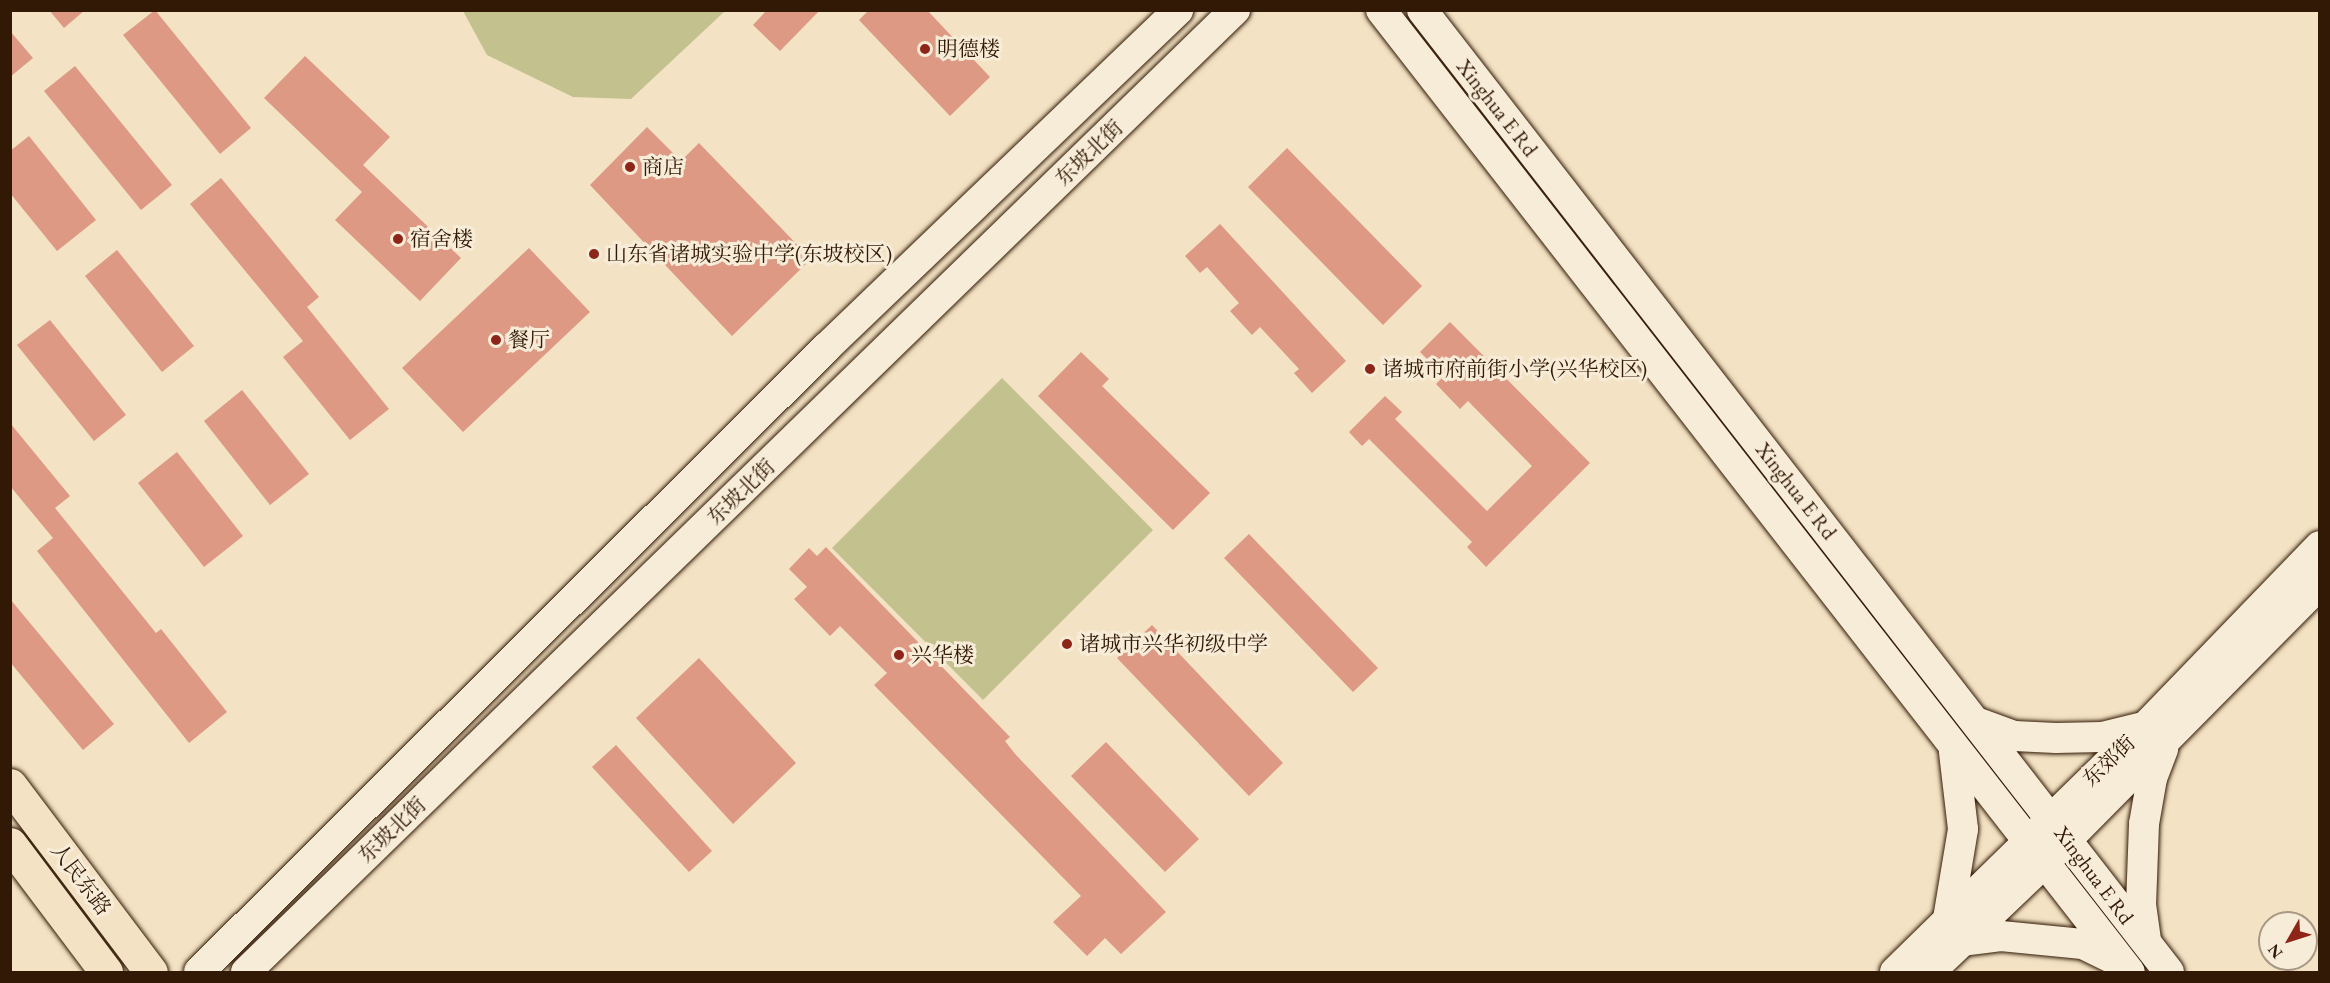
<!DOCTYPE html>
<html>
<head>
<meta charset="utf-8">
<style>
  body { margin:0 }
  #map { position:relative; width:2330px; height:983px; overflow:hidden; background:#f3e2c3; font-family:"EB Garamond","Noto Serif SC",serif }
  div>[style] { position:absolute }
  .green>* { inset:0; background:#c3c18e }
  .building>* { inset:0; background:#dd9983 }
  .roads { filter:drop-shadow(0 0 2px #311905) drop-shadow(0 0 2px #311905) }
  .secondary>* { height:30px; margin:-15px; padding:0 15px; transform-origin:15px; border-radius:15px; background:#f7ecd8 }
  .primary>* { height:33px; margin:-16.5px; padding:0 16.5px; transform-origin:16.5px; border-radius:16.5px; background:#f3e2c3 }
  .dots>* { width:16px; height:16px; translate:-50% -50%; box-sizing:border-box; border:3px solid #f7ecd8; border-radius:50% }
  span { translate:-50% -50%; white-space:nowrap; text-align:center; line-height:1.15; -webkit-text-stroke:6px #f7ecd8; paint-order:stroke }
  .poi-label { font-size:21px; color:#311905 }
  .left { translate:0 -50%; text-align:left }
  .street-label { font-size:21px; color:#311905 }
  .frame { position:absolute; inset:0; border:12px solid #311905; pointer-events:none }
  .north { position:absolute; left:2258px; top:911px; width:60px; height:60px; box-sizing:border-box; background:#f7ecd8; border:2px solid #a89884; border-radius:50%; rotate:231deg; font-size:16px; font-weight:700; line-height:24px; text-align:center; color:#311905 }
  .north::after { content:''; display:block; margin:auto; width:21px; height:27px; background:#8f2418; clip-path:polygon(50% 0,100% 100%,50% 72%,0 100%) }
</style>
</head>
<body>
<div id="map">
  <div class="green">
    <i style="clip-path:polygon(463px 11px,725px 11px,631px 99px,573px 97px,487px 55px)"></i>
    <i style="clip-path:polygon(1002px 378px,1153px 530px,983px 700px,832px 548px)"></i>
  </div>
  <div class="building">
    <i style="clip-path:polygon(49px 10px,85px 10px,64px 28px)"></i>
    <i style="clip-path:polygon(155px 10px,251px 128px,220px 154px,123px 35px)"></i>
    <i style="clip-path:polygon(767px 10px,820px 10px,780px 51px,753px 25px)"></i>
    <i style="clip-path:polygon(869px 10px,927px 10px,990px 77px,950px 116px,859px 20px)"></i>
    <i style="clip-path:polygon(10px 31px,33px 58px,10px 77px)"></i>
    <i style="clip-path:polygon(305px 56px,390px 137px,363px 165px,461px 258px,420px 301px,335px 220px,362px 192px,264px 98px)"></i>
    <i style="clip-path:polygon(75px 66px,172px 185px,141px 210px,44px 91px)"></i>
    <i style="clip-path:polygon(647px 127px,681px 161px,699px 143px,811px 259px,732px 336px,590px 185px)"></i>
    <i style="clip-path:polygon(29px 136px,96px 220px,57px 251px,10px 193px,10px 151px)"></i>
    <i style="clip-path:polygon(1287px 148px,1422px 286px,1383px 325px,1248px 187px)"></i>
    <i style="clip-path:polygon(221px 178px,319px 297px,307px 307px,389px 409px,350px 440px,283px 357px,303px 341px,190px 204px)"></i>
    <i style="clip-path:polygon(1220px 224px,1346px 361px,1312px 393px,1294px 373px,1299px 369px,1260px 327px,1252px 335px,1230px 311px,1239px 303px,1207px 267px,1200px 273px,1185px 256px)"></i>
    <i style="clip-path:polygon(529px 248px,590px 312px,463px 432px,402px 368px)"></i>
    <i style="clip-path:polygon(117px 250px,194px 346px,162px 372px,85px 276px)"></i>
    <i style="clip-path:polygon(50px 320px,126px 415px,94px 441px,17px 345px)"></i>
    <i style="clip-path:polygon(1450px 322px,1590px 463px,1486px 567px,1467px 547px,1472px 542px,1369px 439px,1362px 446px,1349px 432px,1385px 396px,1402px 412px,1395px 419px,1487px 511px,1532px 466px,1468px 401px,1460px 409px,1436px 384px,1444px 376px,1420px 352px)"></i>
    <i style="clip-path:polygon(1081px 352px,1109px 379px,1102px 386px,1210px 493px,1173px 530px,1038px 396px)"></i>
    <i style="clip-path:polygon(242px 390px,309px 474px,270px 505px,204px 421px)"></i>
    <i style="clip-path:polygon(10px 423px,70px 496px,55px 508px,156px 633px,161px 629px,227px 712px,189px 743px,37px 551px,53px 538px,10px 486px)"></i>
    <i style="clip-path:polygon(177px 452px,243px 536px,204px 567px,138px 483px)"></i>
    <i style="clip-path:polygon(1249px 534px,1378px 668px,1353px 692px,1224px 558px)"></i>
    <i style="clip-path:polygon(826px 547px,1010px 737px,1005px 741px,1016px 755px,1166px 912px,1121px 954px,1105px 938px,1087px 956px,1053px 922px,1081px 896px,874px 685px,887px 673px,840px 626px,830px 636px,794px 599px,807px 587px,789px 569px,809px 548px,817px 556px)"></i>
    <i style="clip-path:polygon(10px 599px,114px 724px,83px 750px,10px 662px)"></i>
    <i style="clip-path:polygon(1152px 625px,1283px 763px,1249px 796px,1117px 658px)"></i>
    <i style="clip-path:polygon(699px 658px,796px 763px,733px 824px,636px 718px)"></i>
    <i style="clip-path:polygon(1106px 742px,1199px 839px,1165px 872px,1071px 776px)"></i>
    <i style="clip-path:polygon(616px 745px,712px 851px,689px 872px,592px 767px)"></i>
  </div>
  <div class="roads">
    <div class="secondary">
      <i style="left:1381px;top:10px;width:1219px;rotate:52.1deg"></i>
      <i style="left:1422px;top:10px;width:1218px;rotate:52.17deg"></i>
      <i style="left:1976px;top:722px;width:40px;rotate:20.2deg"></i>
      <i style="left:2014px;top:736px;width:42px;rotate:2.7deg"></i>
      <i style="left:2056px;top:738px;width:46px;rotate:-1.2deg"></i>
      <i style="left:2102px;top:737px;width:42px;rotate:-13.7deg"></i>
      <i style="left:1948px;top:919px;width:91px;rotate:-80.5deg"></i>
      <i style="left:1963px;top:829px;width:78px;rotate:-96.7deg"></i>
      <i style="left:2146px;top:940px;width:34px;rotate:-98deg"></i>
      <i style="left:2141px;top:906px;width:82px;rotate:-87.9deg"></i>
      <i style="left:2144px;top:824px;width:47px;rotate:-80.1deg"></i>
      <i style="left:2152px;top:778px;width:31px;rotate:-69deg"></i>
      <i style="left:1961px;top:941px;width:40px;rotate:-7.1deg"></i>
      <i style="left:2001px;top:936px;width:82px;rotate:5.6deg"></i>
      <i style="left:2083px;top:944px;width:37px;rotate:26deg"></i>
      <i style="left:199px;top:972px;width:885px;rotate:-44.86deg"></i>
      <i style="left:826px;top:348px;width:488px;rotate:-43.8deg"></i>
      <i style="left:246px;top:972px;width:1380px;rotate:-44.21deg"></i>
      <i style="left:1895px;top:972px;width:351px;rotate:-44.4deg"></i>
      <i style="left:2146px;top:726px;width:250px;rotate:-46deg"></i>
      <i style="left:1930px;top:972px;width:158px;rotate:-43.7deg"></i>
      <i style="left:2044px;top:863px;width:392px;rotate:-45.3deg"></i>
    </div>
    <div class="primary">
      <i style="left:10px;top:785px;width:234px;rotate:53deg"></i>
      <i style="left:10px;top:844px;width:160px;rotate:53.1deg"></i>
    </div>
  </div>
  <div class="dots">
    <i style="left:925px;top:49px;background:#8f2418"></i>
    <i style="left:630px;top:167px;background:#8f2418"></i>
    <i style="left:398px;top:239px;background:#8f2418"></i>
    <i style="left:594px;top:254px;background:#8f2418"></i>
    <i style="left:496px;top:340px;background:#8f2418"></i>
    <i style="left:1370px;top:369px;background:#8f2418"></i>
    <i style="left:1067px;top:644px;background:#8f2418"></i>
    <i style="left:899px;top:655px;background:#8f2418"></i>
  </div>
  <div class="poi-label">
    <span class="left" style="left:937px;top:49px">明德楼</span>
    <span class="left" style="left:642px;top:167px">商店</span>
    <span class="left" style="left:410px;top:239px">宿舍楼</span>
    <span class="left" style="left:606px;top:254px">山东省诸城实验中学(东坡校区)</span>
    <span class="left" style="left:508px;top:340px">餐厅</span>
    <span class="left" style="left:1382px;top:369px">诸城市府前街小学(兴华校区)</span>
    <span class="left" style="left:1079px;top:644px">诸城市兴华初级中学</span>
    <span class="left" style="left:911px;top:655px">兴华楼</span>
  </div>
  <div class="street-label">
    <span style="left:1497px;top:108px;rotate:52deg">Xinghua E Rd</span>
    <span style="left:1089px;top:153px;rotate:-44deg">东坡北街</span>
    <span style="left:1796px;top:491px;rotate:52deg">Xinghua E Rd</span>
    <span style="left:741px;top:492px;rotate:-44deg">东坡北街</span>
    <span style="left:2109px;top:761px;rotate:-44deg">东郊街</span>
    <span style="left:392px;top:830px;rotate:-44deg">东坡北街</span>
    <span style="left:2094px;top:875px;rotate:53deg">Xinghua E Rd</span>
    <span style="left:81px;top:879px;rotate:53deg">人民东路</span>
  </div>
  <div class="frame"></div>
  <div class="north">N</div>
</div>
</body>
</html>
